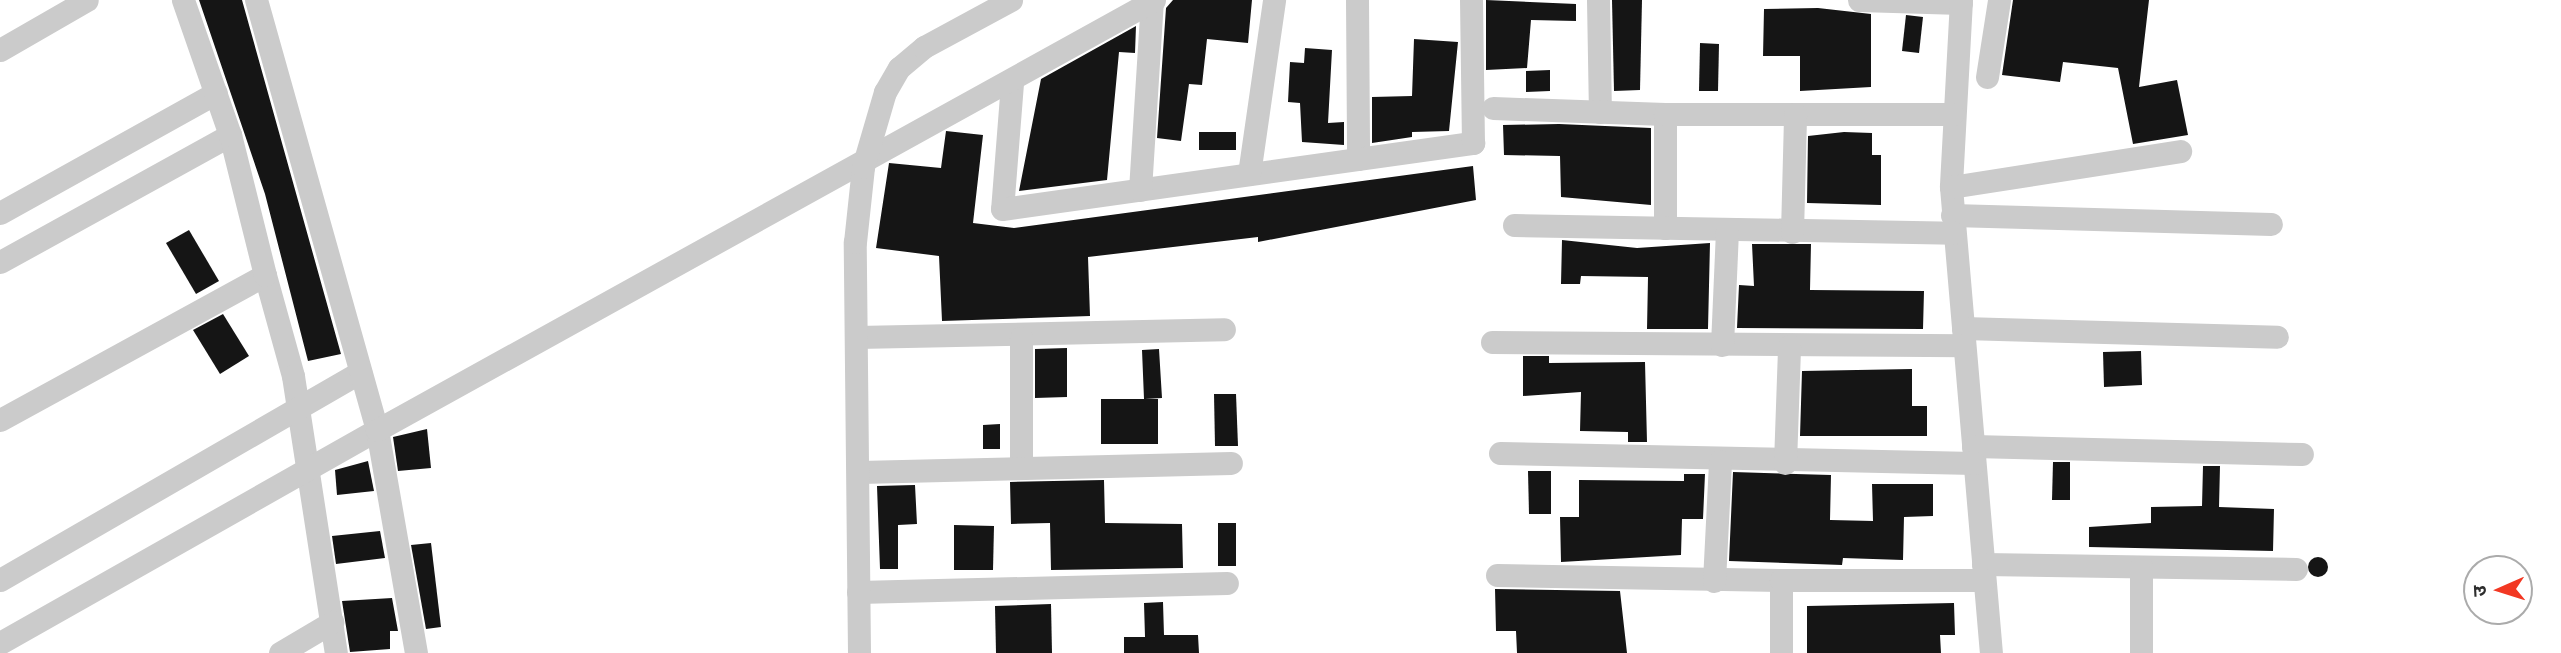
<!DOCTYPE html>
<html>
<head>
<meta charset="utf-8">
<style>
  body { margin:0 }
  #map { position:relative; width:2561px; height:653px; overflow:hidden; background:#fff; font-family:"Titillium Web","Noto Sans Devanagari",sans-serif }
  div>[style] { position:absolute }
  .building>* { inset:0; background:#151515 }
  .round { border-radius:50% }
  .street>* { height:23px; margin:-11.5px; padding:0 11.5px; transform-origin:11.5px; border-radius:11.5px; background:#cbcbcb }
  span { translate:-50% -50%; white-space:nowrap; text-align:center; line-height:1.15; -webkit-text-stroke:7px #fff; paint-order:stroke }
  .north { position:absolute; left:2463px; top:555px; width:70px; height:70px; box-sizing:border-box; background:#fff; border:2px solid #ababab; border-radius:50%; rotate:267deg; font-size:19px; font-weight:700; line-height:28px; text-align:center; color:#2e2e2e }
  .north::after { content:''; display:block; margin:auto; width:24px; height:32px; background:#f23823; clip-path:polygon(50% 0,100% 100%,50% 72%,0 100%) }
</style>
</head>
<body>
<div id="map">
  <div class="building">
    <i style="clip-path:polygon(199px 0,242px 0,341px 354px,308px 361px,265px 194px)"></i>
    <i style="clip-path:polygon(1173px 0,1252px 0,1248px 43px,1207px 39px,1202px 85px,1189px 84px,1181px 141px,1157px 138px,1166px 8px)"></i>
    <i style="clip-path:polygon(1486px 0,1576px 4px,1576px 21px,1531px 20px,1527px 68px,1486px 70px)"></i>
    <i style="clip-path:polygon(1612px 0,1642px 0,1640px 90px,1614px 91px)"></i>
    <i style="clip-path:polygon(2013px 0,2149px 0,2139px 87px,2177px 80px,2188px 135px,2133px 144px,2118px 68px,2063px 62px,2060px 82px,2002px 75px)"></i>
    <i style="clip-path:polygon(1818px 8px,1871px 14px,1871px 87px,1800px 91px,1800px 56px,1763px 56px,1764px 9px)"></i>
    <i style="clip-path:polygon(1906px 15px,1923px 17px,1919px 53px,1902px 51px)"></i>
    <i style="clip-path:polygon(1136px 26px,1135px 53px,1119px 52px,1107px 180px,1019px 191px,1041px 79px)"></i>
    <i style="clip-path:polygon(1414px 39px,1458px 42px,1449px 131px,1412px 132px,1412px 137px,1372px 143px,1372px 97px,1412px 96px)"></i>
    <i style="clip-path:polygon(1700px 43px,1719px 44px,1718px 91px,1699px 91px)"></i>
    <i style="clip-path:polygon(1305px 48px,1332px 50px,1328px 123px,1344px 122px,1344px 145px,1302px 142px,1300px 103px,1288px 102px,1290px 62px,1304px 63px)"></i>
    <i style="clip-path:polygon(1550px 70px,1550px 91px,1526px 92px,1526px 71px)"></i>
    <i style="clip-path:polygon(1559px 124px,1651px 128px,1651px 205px,1561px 197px,1560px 156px,1504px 155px,1503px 125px)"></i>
    <i style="clip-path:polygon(946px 131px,983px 135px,973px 223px,1014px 228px,1473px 166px,1476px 200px,1258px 242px,1258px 237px,1088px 257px,1090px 316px,942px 321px,939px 256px,876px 248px,889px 163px,941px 168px)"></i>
    <i style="clip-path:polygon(1199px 132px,1236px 132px,1236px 150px,1199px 150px)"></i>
    <i style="clip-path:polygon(1844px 132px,1872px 133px,1872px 155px,1881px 155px,1881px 205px,1807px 203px,1808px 136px)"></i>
    <i style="clip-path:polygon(189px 230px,219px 281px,196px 294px,166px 243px)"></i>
    <i style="clip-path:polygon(1562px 240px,1637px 248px,1710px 243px,1708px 329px,1647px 329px,1648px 277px,1581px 276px,1580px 284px,1561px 284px)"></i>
    <i style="clip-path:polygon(1752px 244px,1811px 244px,1810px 290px,1924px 291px,1923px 329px,1737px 328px,1739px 285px,1754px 286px)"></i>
    <i style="clip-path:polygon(223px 314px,249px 356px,220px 374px,193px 330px)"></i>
    <i style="clip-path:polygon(1067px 348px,1067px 397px,1035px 398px,1035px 349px)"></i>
    <i style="clip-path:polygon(1159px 349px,1162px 398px,1145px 399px,1158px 399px,1158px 444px,1101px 444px,1101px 399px,1144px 399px,1142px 350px)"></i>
    <i style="clip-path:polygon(2141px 351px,2142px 385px,2104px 387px,2103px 352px)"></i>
    <i style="clip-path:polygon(1523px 356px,1549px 356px,1549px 363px,1645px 362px,1647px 442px,1628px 442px,1628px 432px,1580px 431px,1581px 392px,1523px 396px)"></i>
    <i style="clip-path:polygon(1912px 369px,1912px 406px,1927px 406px,1927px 436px,1800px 436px,1802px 371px)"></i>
    <i style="clip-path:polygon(1214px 394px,1236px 394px,1238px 446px,1215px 446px)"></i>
    <i style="clip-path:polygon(1000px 424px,1000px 449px,983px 449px,983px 425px)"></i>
    <i style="clip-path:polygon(427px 429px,431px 468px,398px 471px,393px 437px)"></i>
    <i style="clip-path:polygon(368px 461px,374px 491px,337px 495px,335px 470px)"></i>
    <i style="clip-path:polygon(2053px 462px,2070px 462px,2070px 500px,2052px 500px)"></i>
    <i style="clip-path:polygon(2203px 466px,2220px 466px,2219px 507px,2274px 509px,2273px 551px,2089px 547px,2089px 527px,2151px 523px,2151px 507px,2202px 506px)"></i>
    <i style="clip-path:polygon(1528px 471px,1551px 471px,1551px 514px,1529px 514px)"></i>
    <i style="clip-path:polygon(1733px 472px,1831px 475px,1830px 520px,1873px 521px,1872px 484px,1933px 484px,1933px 516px,1904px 517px,1903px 560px,1843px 558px,1842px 565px,1729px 561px)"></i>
    <i style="clip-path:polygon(1684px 474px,1705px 474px,1703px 519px,1682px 519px,1681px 555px,1561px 562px,1560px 517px,1579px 517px,1579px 480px,1684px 481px)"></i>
    <i style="clip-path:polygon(1104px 480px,1105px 523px,1182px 524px,1183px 568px,1051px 570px,1050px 523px,1011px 524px,1010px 482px)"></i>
    <i style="clip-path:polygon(915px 485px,917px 524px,898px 525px,898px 569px,880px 569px,877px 486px)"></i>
    <i style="clip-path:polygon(1218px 523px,1236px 523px,1236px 566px,1218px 566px)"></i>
    <i style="clip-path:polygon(954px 525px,994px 526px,993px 570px,954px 570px)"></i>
    <i style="clip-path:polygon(380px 531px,385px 558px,336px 564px,332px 536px)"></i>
    <i style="clip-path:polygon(431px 543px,441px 627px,426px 629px,411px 545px)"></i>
    <i class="round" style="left:2308px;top:557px;width:20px;height:20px"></i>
    <i style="clip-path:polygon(1495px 589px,1620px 591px,1627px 653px,1517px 653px,1516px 631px,1496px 631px)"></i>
    <i style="clip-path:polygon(392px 598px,398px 631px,390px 631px,390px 649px,350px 652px,342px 601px)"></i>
    <i style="clip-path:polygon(1163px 602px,1164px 635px,1198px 635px,1199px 653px,1124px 653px,1124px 637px,1145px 637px,1144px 603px)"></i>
    <i style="clip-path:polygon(1954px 603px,1955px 635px,1940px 635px,1941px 653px,1807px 653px,1807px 606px)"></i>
    <i style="clip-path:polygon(1051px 604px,1052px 653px,996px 653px,995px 606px)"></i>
  </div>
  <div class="street">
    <i style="left:1357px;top:0;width:159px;rotate:89.6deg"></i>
    <i style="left:1598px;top:0;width:112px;rotate:89deg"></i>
    <i style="left:1859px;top:0;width:102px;rotate:1.7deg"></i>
    <i style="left:1961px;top:0;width:187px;rotate:93.1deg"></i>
    <i style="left:1951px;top:187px;width:468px;rotate:85.1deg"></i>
    <i style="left:0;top:50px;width:100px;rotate:-29.9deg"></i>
    <i style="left:1987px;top:77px;width:78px;rotate:-81.1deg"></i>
    <i style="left:1012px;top:83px;width:126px;rotate:94.5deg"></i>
    <i style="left:1002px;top:209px;width:476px;rotate:-8deg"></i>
    <i style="left:1473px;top:143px;width:143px;rotate:-90.8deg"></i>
    <i style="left:1493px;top:108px;width:172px;rotate:2deg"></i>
    <i style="left:1665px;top:114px;width:114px;rotate:90deg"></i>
    <i style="left:1665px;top:114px;width:287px"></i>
    <i style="left:1249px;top:174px;width:176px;rotate:-81.8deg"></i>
    <i style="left:1951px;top:187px;width:232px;rotate:-8.9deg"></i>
    <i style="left:1140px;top:190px;width:189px;rotate:-86.4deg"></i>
    <i style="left:0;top:213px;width:247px;rotate:-29.1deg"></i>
    <i style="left:1952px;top:215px;width:319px;rotate:1.6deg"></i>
    <i style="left:1514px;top:225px;width:439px;rotate:1deg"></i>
    <i style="left:1792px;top:232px;width:118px;rotate:-88.5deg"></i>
    <i style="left:0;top:262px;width:263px;rotate:-28.9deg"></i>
    <i style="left:265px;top:275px;width:105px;rotate:74.5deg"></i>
    <i style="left:293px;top:376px;width:280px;rotate:81.2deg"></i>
    <i style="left:1963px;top:328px;width:314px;rotate:1.6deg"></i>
    <i style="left:857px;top:337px;width:367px;rotate:-1.2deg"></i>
    <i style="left:1492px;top:342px;width:472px;rotate:0.4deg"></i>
    <i style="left:1722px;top:345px;width:114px;rotate:-87.5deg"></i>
    <i style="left:0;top:420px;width:302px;rotate:-28.7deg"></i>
    <i style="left:265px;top:275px;width:144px;rotate:-104deg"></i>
    <i style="left:230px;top:135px;width:143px;rotate:-109.2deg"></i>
    <i style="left:1973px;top:446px;width:329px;rotate:1.4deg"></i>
    <i style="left:1500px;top:453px;width:474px;rotate:1.2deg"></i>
    <i style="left:1785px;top:463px;width:117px;rotate:-88deg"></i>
    <i style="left:1021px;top:468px;width:130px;rotate:-90deg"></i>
    <i style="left:860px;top:472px;width:371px;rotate:-1.4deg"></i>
    <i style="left:1983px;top:564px;width:313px;rotate:0.9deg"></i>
    <i style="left:1497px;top:575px;width:284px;rotate:1deg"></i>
    <i style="left:1781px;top:580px;width:73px;rotate:90deg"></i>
    <i style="left:0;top:580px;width:416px;rotate:-30deg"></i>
    <i style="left:1781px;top:580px;width:203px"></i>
    <i style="left:1714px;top:581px;width:120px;rotate:-87.1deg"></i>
    <i style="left:858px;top:592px;width:369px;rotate:-1.4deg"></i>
    <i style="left:0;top:643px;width:433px;rotate:-29.5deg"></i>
    <i style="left:377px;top:430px;width:447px;rotate:-105.7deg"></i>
    <i style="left:280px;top:653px;width:61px;rotate:-30.8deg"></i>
    <i style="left:416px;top:653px;width:226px;rotate:-99.9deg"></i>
    <i style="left:377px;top:430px;width:888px;rotate:-28.96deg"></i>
    <i style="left:859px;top:653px;width:411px;rotate:-90.6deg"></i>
    <i style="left:855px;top:242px;width:75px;rotate:-83.9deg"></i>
    <i style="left:863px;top:167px;width:78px;rotate:-73.7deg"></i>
    <i style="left:885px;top:92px;width:28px;rotate:-60deg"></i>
    <i style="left:899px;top:68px;width:33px;rotate:-40deg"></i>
    <i style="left:924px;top:47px;width:99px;rotate:-28.4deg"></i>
    <i style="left:2141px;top:653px;width:86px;rotate:-90deg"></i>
  </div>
  <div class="north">उ</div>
</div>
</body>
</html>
